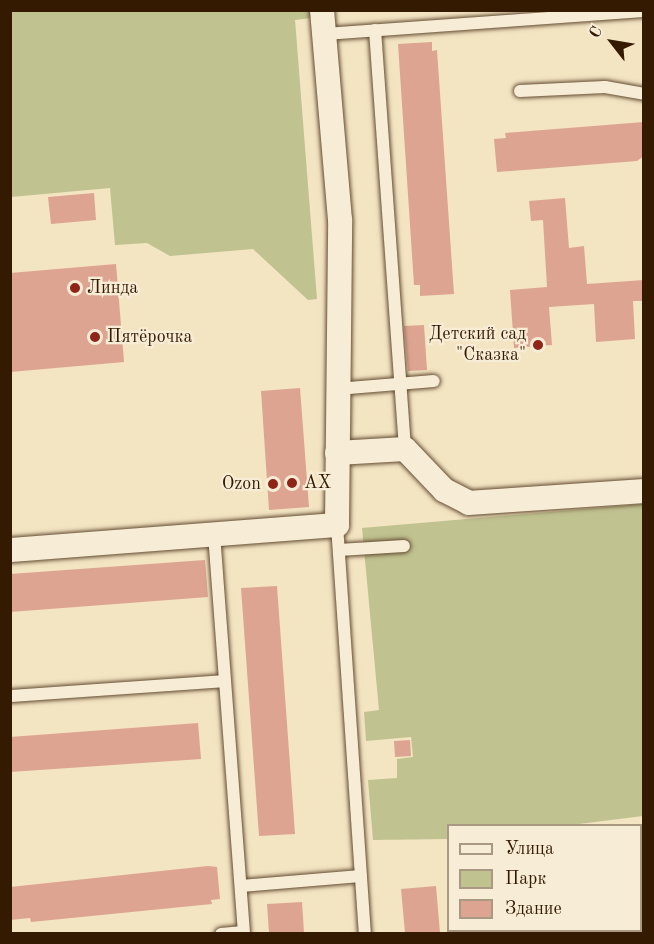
<!DOCTYPE html>
<html>
<head>
<meta charset="utf-8">
<style>
  body { margin:0 }
  #map { position:relative; width:654px; height:944px; overflow:hidden; background:#f3e4c2; font-family:"Old Standard TT",serif }
  div>[style] { position:absolute }
  .green>* { inset:0; background:#c0c290 }
  .building>* { inset:0; background:#dda491 }
  .roads { filter:drop-shadow(0 0 2px #644c32) drop-shadow(0 0 2px #644c32) }
  .service>* { height:12px; margin:-6px; padding:0 6px; transform-origin:6px; border-radius:6px; background:#f7edd7 }
  .minor>* { height:24px; margin:-12px; padding:0 12px; transform-origin:12px; border-radius:12px; background:#f7edd7 }
  .dots>* { width:16px; height:16px; translate:-50% -50%; box-sizing:border-box; border:3px solid #f7edd7; border-radius:50% }
  span { translate:-50% -50%; white-space:nowrap; text-align:center; line-height:1.15; -webkit-text-stroke:4.5px #f7edd7; paint-order:stroke }
  .poi-label { font-size:18px; color:#351a02 }
  .left { translate:0 -50%; text-align:left }
  .right { translate:-100% -50%; text-align:right }
  .frame { position:absolute; inset:0; border:12px solid #351a02; pointer-events:none }
  .legend { position:absolute; left:447px; top:824px; width:195px; height:108px; box-sizing:border-box; background:#f7edd7; border:2px solid #a99982; margin:0; padding:8px 10px; list-style:none; font-size:18px; color:#351a02 }
  .legend li { display:flex; align-items:center; gap:12px; height:30px }
  .legend b { width:30px; border:2px solid #a99982 }
  .north { position:absolute; left:582px; top:12px; width:60px; height:60px; -webkit-text-stroke:4px #f7edd7; paint-order:stroke; rotate:301deg; font-size:16px; font-weight:700; line-height:24px; text-align:center; color:#351a02 }
  .north::after { content:''; display:block; margin:auto; width:21px; height:27px; background:#351a02; clip-path:polygon(50% 0,100% 100%,50% 72%,0 100%) }
</style>
</head>
<body>
<div id="map">
  <div class="green">
    <i style="clip-path:polygon(11px 11px,310px 11px,311px 18px,295px 20px,317px 299px,308px 300px,253px 249px,170px 256px,147px 243px,115px 245px,110px 188px,11px 197px)"></i>
    <i style="clip-path:polygon(643px 504px,643px 816px,563px 826px,448px 826px,448px 839px,373px 840px,368px 780px,397px 778px,397px 759px,413px 757px,411px 737px,366px 741px,364px 712px,379px 710px,362px 528px)"></i>
  </div>
  <div class="building">
    <i style="clip-path:polygon(432px 42px,432px 51px,437px 50px,454px 294px,420px 296px,420px 285px,414px 285px,398px 44px)"></i>
    <i style="clip-path:polygon(644px 122px,644px 156px,637px 161px,497px 172px,494px 139px,506px 138px,505px 133px)"></i>
    <i style="clip-path:polygon(94px 193px,96px 220px,51px 224px,48px 197px)"></i>
    <i style="clip-path:polygon(565px 198px,569px 248px,584px 246px,587px 284px,644px 280px,644px 301px,633px 301px,635px 339px,596px 342px,594px 304px,549px 307px,552px 345px,514px 348px,510px 290px,547px 287px,543px 220px,531px 221px,529px 201px)"></i>
    <i style="clip-path:polygon(116px 264px,124px 362px,10px 372px,10px 273px)"></i>
    <i style="clip-path:polygon(424px 325px,427px 370px,408px 371px,404px 326px)"></i>
    <i style="clip-path:polygon(300px 388px,309px 507px,269px 510px,261px 391px)"></i>
    <i style="clip-path:polygon(205px 560px,208px 597px,10px 612px,10px 574px)"></i>
    <i style="clip-path:polygon(277px 586px,295px 834px,259px 836px,241px 588px)"></i>
    <i style="clip-path:polygon(198px 723px,201px 759px,10px 772px,10px 737px)"></i>
    <i style="clip-path:polygon(410px 740px,411px 756px,395px 757px,394px 741px)"></i>
    <i style="clip-path:polygon(208px 866px,217px 867px,220px 899px,211px 900px,212px 904px,31px 922px,30px 918px,10px 920px,10px 887px)"></i>
    <i style="clip-path:polygon(436px 886px,440px 933px,405px 933px,401px 889px)"></i>
    <i style="clip-path:polygon(302px 902px,304px 933px,269px 933px,267px 904px)"></i>
  </div>
  <div class="roads">
    <div class="service">
      <i style="left:375px;top:30px;width:420px;rotate:85.9deg"></i>
      <i style="left:324px;top:34px;width:321px;rotate:-4.1deg"></i>
      <i style="left:520px;top:91px;width:85px;rotate:-2.7deg"></i>
      <i style="left:605px;top:87px;width:40px;rotate:10deg"></i>
      <i style="left:337px;top:389px;width:97px;rotate:-4.7deg"></i>
      <i style="left:337px;top:525px;width:410px;rotate:86.1deg"></i>
      <i style="left:214px;top:534px;width:401px;rotate:85.7deg"></i>
      <i style="left:339px;top:550px;width:65px;rotate:-3.5deg"></i>
      <i style="left:10px;top:696px;width:214px;rotate:-4deg"></i>
      <i style="left:241px;top:886px;width:120px;rotate:-4.8deg"></i>
      <i style="left:221px;top:934px;width:22px;rotate:-5deg"></i>
    </div>
    <div class="minor">
      <i style="left:337px;top:453px;width:68px;rotate:-3.4deg"></i>
      <i style="left:405px;top:449px;width:57px;rotate:46.4deg"></i>
      <i style="left:444px;top:490px;width:28px;rotate:27deg"></i>
      <i style="left:469px;top:503px;width:175px;rotate:-3.9deg"></i>
      <i style="left:10px;top:550px;width:328px;rotate:-4.4deg"></i>
      <i style="left:337px;top:525px;width:305px;rotate:-89.4deg"></i>
      <i style="left:340px;top:220px;width:211px;rotate:-94.9deg"></i>
    </div>
  </div>
  <div class="dots">
    <i style="left:75px;top:288px;background:#8f2418"></i>
    <i style="left:95px;top:337px;background:#8f2418"></i>
    <i style="left:538px;top:345px;background:#8f2418"></i>
    <i style="left:292px;top:483px;background:#8f2418"></i>
    <i style="left:273px;top:484px;background:#8f2418"></i>
  </div>
  <div class="poi-label">
    <span class="left" style="left:87px;top:288px">Линда</span>
    <span class="right" style="left:526px;top:345px">Детский сад<br>"Сказка"</span>
    <span class="left" style="left:107px;top:337px">Пятёрочка</span>
    <span class="left" style="left:304px;top:483px">АХ</span>
    <span class="right" style="left:261px;top:484px">Ozon</span>
  </div>
  <div class="frame"></div>
  <ul class="legend">
  <li><b style="height:8px;background:#f7edd7"></b>Улица</li>
  <li><b style="height:16px;background:#c0c290"></b>Парк</li>
  <li><b style="height:16px;background:#dda491"></b>Здание</li>
  </ul>
  <div class="north">С</div>
</div>
</body>
</html>
